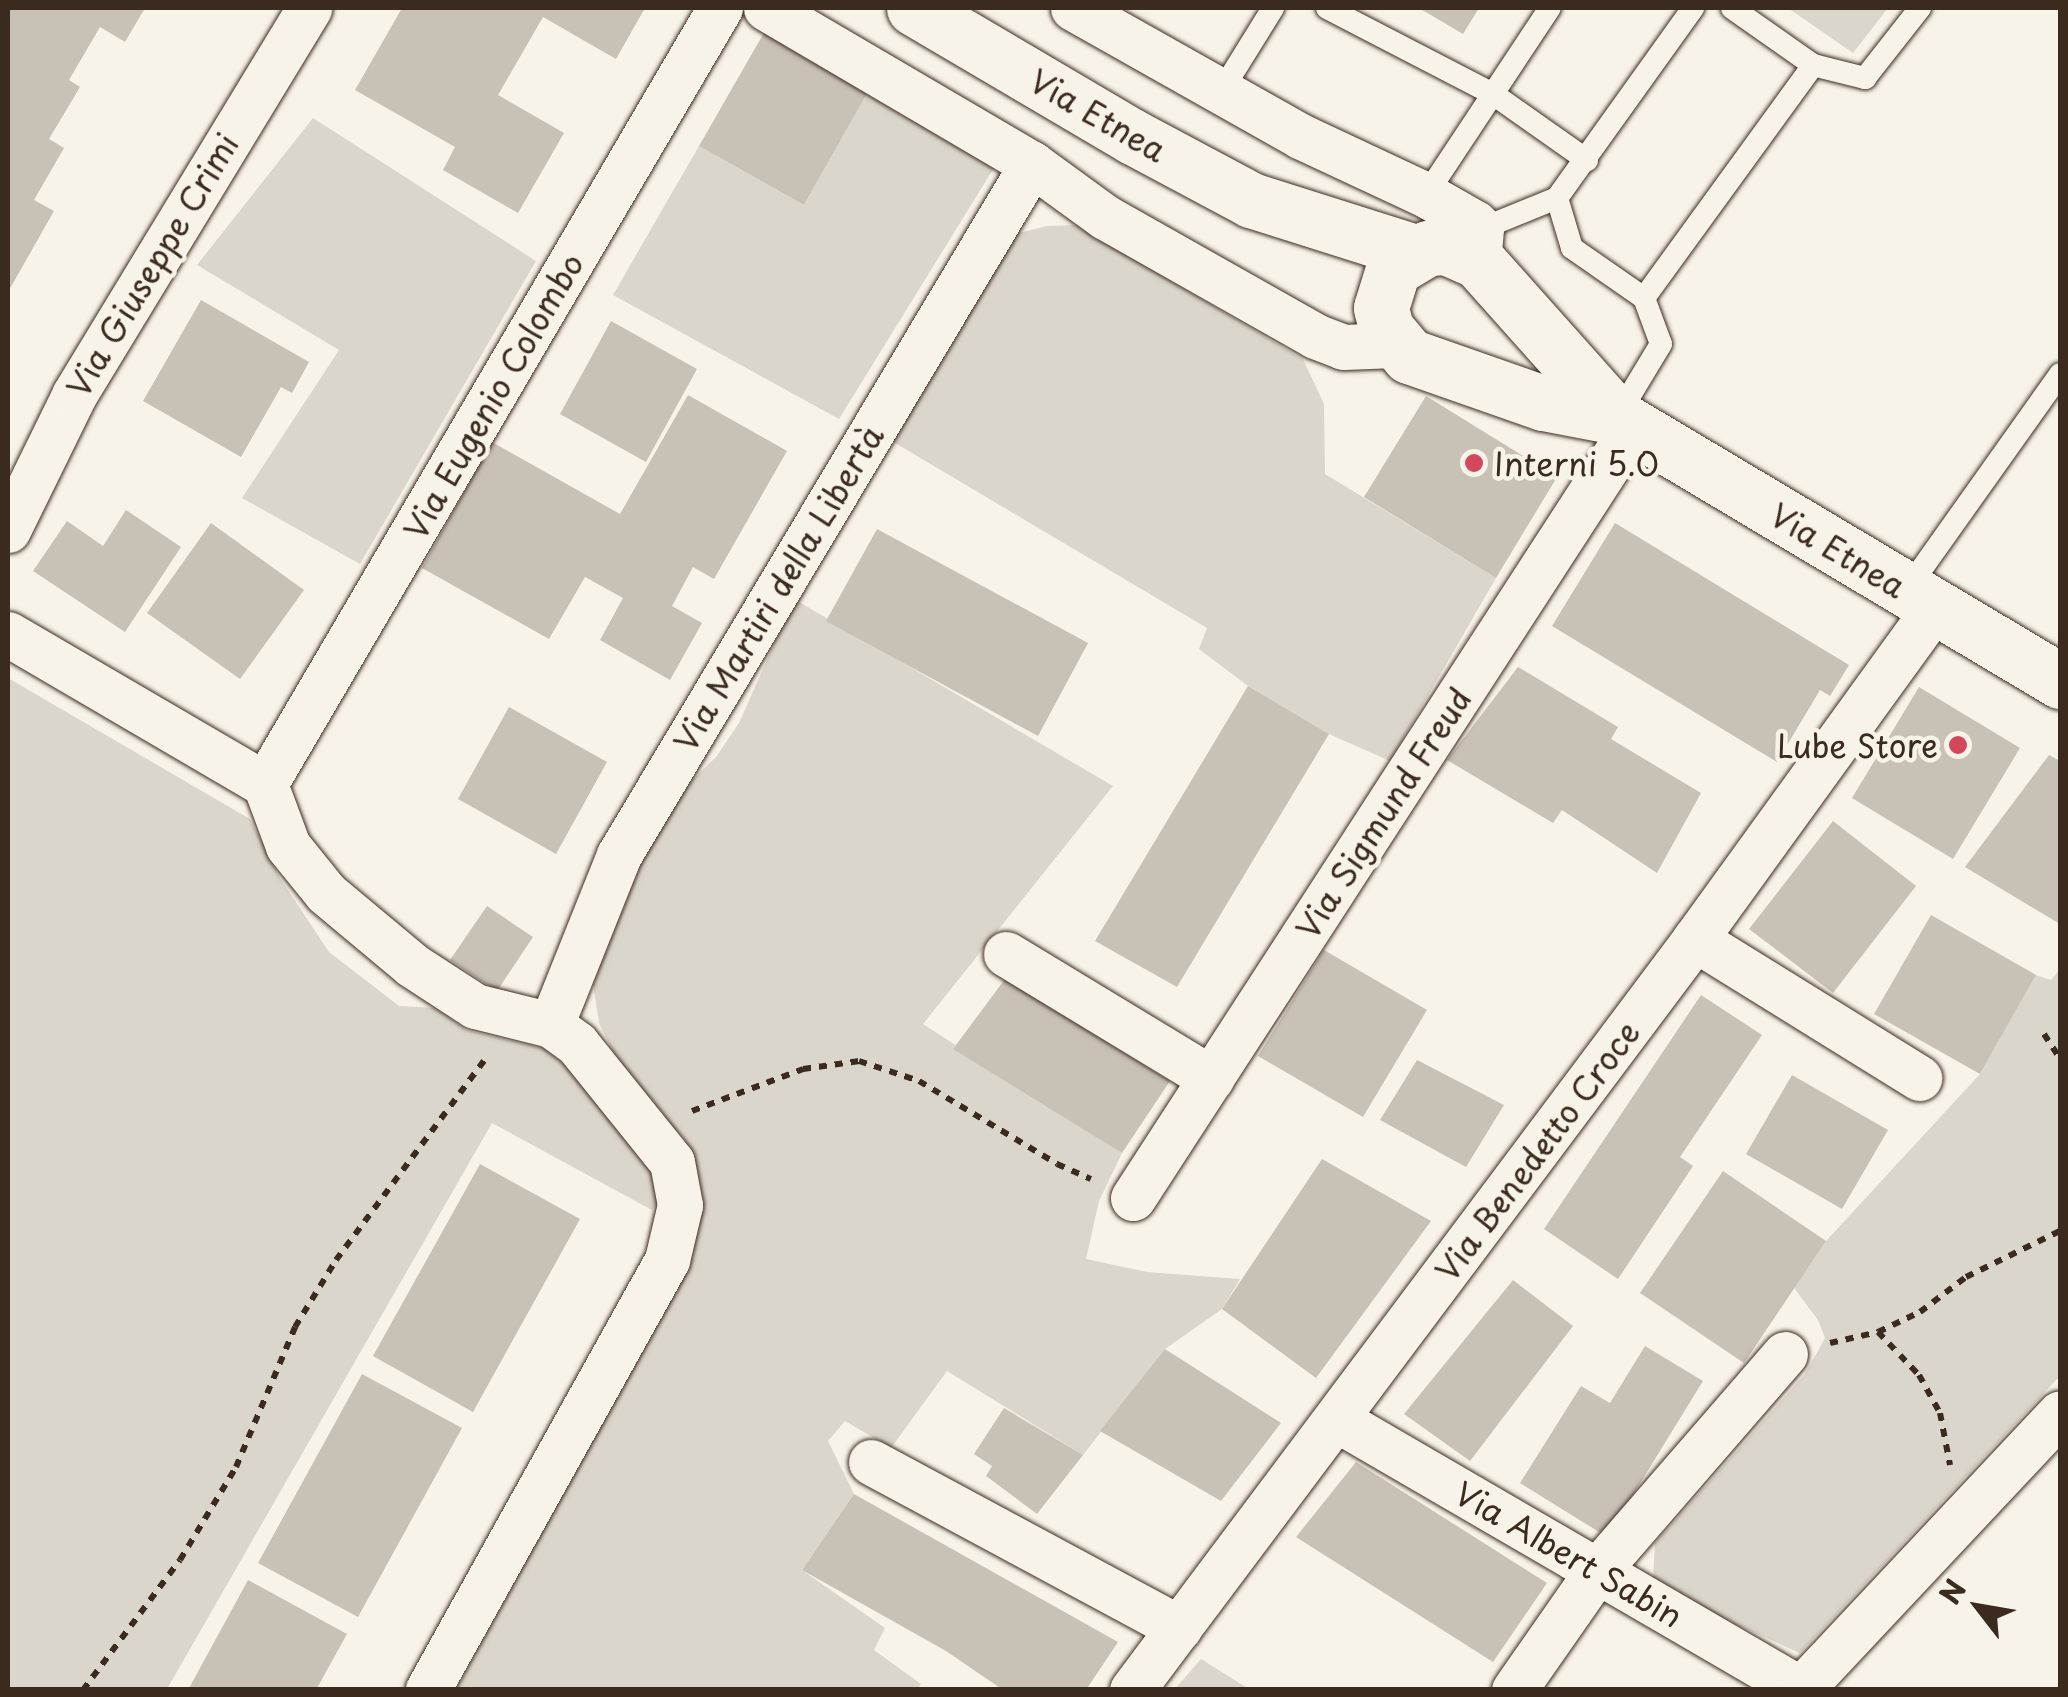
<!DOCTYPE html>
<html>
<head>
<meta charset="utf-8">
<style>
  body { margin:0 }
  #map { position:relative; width:2068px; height:1697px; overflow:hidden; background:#f7f3e8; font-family:"Playpen Sans",sans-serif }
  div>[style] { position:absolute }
  .green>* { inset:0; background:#dbd6cb }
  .building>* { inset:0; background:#c8c1b6 }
  .path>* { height:6px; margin-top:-3px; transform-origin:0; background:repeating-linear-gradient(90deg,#3b2a1e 0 8px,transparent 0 16px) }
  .roads { filter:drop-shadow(0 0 2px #3b2a1e) drop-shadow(0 0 2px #3b2a1e) }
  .lane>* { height:22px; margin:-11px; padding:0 11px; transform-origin:11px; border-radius:11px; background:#f7f3e8 }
  .street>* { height:45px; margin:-22.5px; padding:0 22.5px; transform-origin:22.5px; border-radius:22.5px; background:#f7f3e8 }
  .secondary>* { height:55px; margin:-27.5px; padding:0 27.5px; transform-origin:27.5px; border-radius:27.5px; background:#f7f3e8 }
  .dots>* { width:28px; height:28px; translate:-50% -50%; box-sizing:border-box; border:5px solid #f7f3e8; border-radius:50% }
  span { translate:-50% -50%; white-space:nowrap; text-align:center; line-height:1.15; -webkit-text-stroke:9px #f7f3e8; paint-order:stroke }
  .street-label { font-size:32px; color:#3b2a1e }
  .poi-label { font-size:32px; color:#3b2a1e }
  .left { translate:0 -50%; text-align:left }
  .right { translate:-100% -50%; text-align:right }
  .frame { position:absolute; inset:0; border:10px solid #3b2a1e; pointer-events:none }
  .north { position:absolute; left:1928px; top:1557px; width:100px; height:100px; -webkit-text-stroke:8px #f7f3e8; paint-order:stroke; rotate:301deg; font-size:28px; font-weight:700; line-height:40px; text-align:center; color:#3b2a1e }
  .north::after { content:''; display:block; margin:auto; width:35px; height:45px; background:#3b2a1e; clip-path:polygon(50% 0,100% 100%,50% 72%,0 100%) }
</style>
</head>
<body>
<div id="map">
  <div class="green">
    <i style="clip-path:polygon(1788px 8px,1888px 8px,1853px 53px)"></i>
    <i style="clip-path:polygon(869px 90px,997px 163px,839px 419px,613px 295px,699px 146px,804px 205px)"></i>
    <i style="clip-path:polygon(313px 118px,536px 261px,360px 564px,242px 498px,339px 350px,197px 265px)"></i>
    <i style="clip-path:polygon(1076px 225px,1303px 359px,1324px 404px,1325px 474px,1496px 578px,1390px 761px,1329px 734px,1248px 686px,1199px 649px,1207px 628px,890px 440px,1015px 234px,1047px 226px)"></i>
    <i style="clip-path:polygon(794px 599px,1113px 786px,923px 1024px,1122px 1153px,1099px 1201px,1086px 1259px,1147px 1272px,1240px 1279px,1222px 1309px,1165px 1349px,1083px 1455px,947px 1371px,891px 1448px,845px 1421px,828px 1441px,854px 1494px,802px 1570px,885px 1628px,874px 1650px,921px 1684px,917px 1689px,456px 1690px,682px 1275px,697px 1232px,702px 1195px,696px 1163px,682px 1136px,649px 1106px,620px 1066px,599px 1023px,593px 984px,599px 948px,627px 874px,678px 794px,716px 757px,739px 723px)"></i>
    <i style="clip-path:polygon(8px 678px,250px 819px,280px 878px,329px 952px,399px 1006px,435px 1008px,466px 1030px,546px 1049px,576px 1075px,655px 1168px,662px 1193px,652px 1210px,492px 1123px,167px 1689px,8px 1689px)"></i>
    <i style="clip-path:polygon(2060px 969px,2060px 1376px,1800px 1653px,1728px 1621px,1653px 1579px,1655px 1543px,1805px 1374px,1825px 1338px,1818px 1320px,1794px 1288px,1826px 1241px,1980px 1074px,2036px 975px,2051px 980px)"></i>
    <i style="clip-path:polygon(1201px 1659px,1249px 1689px,1175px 1689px)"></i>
  </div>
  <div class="building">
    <i style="clip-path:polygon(8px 8px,145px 8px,125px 42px,100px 27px,69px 80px,80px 87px,49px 139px,64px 148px,34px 200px,54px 211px,8px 292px)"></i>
    <i style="clip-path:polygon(402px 8px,645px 8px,616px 59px,543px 17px,498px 95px,564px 133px,518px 213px,443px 170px,455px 147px,355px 90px)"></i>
    <i style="clip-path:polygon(1419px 8px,1479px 8px,1463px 34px)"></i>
    <i style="clip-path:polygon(765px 31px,869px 90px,804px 205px,699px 146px)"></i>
    <i style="clip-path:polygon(201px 300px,309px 362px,292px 393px,281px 387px,241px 457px,143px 401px)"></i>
    <i style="clip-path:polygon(611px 321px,697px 369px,646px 462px,560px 414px)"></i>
    <i style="clip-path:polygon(688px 395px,787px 451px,714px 579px,693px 567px,672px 606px,702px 623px,670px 680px,600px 640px,623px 598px,585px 577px,549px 639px,422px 568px,492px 442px,620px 514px)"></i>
    <i style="clip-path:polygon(1426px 396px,1557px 477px,1496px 578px,1364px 497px)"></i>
    <i style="clip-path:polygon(126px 510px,181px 547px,125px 632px,33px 571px,67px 521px,103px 546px)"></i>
    <i style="clip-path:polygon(211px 523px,304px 590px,240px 679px,147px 613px)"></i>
    <i style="clip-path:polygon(1615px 523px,1849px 665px,1830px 696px,1820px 690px,1777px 762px,1552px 626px)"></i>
    <i style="clip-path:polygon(877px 529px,1088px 643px,1038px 736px,826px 621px)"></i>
    <i style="clip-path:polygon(1518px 667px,1618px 727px,1611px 739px,1701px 793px,1657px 873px,1562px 810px,1553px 823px,1447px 760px)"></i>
    <i style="clip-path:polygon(1248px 686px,1329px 734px,1177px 987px,1095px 941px)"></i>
    <i style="clip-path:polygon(1919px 687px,2020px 748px,1953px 859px,1852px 798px)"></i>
    <i style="clip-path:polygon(509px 707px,607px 762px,556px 854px,458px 799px)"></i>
    <i style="clip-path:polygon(2049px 755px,2060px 761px,2060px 924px,1965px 867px)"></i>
    <i style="clip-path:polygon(1833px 821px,1916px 886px,1833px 993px,1749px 929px)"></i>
    <i style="clip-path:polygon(487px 906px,533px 937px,497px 991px,450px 960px)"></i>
    <i style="clip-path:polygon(1931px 915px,2036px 975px,1980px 1074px,1874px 1014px)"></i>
    <i style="clip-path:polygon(1324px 950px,1427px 1010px,1363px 1117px,1258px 1056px)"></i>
    <i style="clip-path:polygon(1005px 979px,1170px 1081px,1122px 1153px,953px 1049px)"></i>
    <i style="clip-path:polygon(1701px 995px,1762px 1035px,1680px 1157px,1693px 1166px,1618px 1279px,1544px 1229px)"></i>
    <i style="clip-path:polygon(1417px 1060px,1504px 1105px,1466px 1167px,1380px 1120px)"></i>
    <i style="clip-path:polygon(1792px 1075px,1888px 1130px,1842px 1209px,1746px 1154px)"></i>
    <i style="clip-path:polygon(1322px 1159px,1431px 1221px,1316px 1378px,1222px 1309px)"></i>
    <i style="clip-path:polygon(480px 1164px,580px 1219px,473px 1412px,373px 1356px)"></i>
    <i style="clip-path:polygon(1723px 1171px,1826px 1241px,1744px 1363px,1640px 1293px)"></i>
    <i style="clip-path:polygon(1513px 1280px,1573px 1326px,1470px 1461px,1404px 1414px)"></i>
    <i style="clip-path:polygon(1645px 1346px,1703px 1381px,1607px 1537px,1520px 1483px,1581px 1386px,1610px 1403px)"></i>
    <i style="clip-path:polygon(1165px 1349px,1281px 1423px,1221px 1501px,1100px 1431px)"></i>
    <i style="clip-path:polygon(362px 1374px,462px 1428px,358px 1617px,258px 1563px)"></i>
    <i style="clip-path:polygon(1004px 1408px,1083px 1455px,1037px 1514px,986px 1476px,992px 1466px,974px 1454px)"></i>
    <i style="clip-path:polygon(1356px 1462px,1547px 1583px,1493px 1662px,1296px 1537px)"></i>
    <i style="clip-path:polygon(854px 1494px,1118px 1642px,1086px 1690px,1003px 1690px,946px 1651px,802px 1570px)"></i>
    <i style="clip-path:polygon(248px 1580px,347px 1634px,316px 1690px,188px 1690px)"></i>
  </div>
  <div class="path">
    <i style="left:2044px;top:1034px;width:30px;rotate:57deg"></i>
    <i style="left:692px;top:1111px;width:119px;rotate:-20.7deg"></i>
    <i style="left:803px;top:1069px;width:57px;rotate:-8.1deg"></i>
    <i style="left:859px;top:1061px;width:63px;rotate:18.4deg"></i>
    <i style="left:919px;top:1081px;width:161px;rotate:31deg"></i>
    <i style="left:1057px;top:1164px;width:37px;rotate:24deg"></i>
    <i style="left:1878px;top:1332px;width:59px;rotate:46.4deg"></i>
    <i style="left:1919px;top:1375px;width:43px;rotate:61.1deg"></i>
    <i style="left:1940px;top:1413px;width:53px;rotate:79.1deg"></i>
    <i style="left:1830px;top:1343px;width:49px;rotate:-12.9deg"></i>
    <i style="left:1878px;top:1332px;width:47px;rotate:-25.5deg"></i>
    <i style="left:1920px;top:1312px;width:58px;rotate:-37.3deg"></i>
    <i style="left:1966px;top:1277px;width:105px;rotate:-26.1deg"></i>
    <i style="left:83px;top:1690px;width:162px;rotate:-53.3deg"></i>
    <i style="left:180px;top:1560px;width:109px;rotate:-58.9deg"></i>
    <i style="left:236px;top:1467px;width:152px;rotate:-67.1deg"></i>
    <i style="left:295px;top:1327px;width:79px;rotate:-58.5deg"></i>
    <i style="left:336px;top:1260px;width:253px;rotate:-53.4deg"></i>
  </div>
  <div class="roads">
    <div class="lane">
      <i style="left:1327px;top:8px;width:187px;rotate:27.4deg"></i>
      <i style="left:1493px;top:94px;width:115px;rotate:35.1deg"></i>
      <i style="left:1732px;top:8px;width:99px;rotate:35.1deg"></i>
      <i style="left:1221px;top:92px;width:99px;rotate:-58.2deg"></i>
      <i style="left:1426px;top:195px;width:224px;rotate:-56.5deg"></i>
      <i style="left:1557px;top:198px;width:52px;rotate:73.3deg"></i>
      <i style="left:1572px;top:248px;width:88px;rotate:34.8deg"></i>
      <i style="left:1644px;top:298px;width:49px;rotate:69.7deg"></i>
      <i style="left:1661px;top:344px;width:85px;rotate:121.1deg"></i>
      <i style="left:1481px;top:229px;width:82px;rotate:-22.2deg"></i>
      <i style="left:1557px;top:198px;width:234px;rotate:-54.4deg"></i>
      <i style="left:1644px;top:298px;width:288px;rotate:-54deg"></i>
      <i style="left:1813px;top:65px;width:54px;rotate:14deg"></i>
      <i style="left:1865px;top:78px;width:89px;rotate:-51.8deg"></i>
      <i style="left:1906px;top:591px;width:266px;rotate:-54.6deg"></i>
    </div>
    <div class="street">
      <i style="left:766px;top:8px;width:308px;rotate:30.4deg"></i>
      <i style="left:1032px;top:164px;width:90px;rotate:36deg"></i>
      <i style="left:1105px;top:217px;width:241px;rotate:29.5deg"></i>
      <i style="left:1315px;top:336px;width:30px;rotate:21deg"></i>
      <i style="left:1343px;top:347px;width:52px;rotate:-2.2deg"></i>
      <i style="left:1073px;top:8px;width:261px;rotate:29.4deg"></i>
      <i style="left:1300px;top:136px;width:139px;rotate:25.1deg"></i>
      <i style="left:1426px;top:195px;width:56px;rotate:29.7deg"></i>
      <i style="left:1475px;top:223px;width:8px;rotate:45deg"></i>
      <i style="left:1481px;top:229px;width:32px;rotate:95deg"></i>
      <i style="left:8px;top:530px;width:150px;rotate:-63.9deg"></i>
      <i style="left:74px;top:395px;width:453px;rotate:-58.7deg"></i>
      <i style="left:8px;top:634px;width:298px;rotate:30.3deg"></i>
      <i style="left:265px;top:784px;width:66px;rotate:69.6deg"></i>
      <i style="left:288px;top:846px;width:60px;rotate:51deg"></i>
      <i style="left:326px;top:893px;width:112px;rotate:39.9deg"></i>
      <i style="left:412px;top:965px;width:75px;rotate:33.1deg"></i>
      <i style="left:475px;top:1006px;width:78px;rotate:14deg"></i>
      <i style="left:551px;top:1025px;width:32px;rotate:36deg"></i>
      <i style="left:577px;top:1044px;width:151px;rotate:51.2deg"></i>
      <i style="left:672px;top:1162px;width:44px;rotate:79.5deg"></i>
      <i style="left:680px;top:1205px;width:57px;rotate:103.3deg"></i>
      <i style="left:667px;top:1260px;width:492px;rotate:119.1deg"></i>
      <i style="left:265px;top:784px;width:900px;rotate:-59.62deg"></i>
      <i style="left:1695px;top:939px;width:264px;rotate:31.8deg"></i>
      <i style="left:1006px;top:954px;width:240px;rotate:31.2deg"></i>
      <i style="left:551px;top:1025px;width:183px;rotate:-68.2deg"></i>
      <i style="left:619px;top:855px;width:805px;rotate:-59.13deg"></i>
      <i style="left:1133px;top:1198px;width:919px;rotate:-57.04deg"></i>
      <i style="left:1336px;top:1419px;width:539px;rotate:30.18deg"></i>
      <i style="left:871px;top:1462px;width:350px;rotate:28.3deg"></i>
      <i style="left:1801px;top:1689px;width:378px;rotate:-46.8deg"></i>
      <i style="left:1132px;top:1690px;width:939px;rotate:-53.14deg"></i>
      <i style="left:1695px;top:939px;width:409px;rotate:-54.1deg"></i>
      <i style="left:1514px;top:1690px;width:145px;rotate:-55.1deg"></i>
      <i style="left:1597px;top:1571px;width:287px;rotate:-49.1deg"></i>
    </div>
    <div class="secondary">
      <i style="left:914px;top:8px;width:254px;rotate:30.5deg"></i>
      <i style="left:1133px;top:137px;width:134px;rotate:28.1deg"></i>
      <i style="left:1251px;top:200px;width:172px;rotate:17.6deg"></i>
      <i style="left:1617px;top:417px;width:75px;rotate:-169.3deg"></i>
      <i style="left:1543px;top:403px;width:142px;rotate:-160.7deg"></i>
      <i style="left:1409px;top:356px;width:35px;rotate:-130deg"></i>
      <i style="left:1386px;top:329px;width:22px;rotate:-103deg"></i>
      <i style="left:1381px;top:308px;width:41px;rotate:-72.9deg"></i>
      <i style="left:1393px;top:269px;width:41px;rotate:-31deg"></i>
      <i style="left:1428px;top:248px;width:18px;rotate:-3deg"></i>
      <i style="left:1446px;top:247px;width:35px;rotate:24deg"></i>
      <i style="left:1478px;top:261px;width:209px;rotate:48.3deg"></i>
      <i style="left:1617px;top:417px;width:516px;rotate:30.79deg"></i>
    </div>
  </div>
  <div class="dots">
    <i style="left:1474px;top:463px;background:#d1495b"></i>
    <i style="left:1958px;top:745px;background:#d1495b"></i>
  </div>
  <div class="street-label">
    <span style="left:1098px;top:115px;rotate:30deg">Via Etnea</span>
    <span style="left:152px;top:265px;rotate:-59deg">Via Giuseppe Crimi</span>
    <span style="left:493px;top:396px;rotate:-60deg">Via Eugenio Colombo</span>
    <span style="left:1838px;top:550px;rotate:31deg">Via Etnea</span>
    <span style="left:778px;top:588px;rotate:-59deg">Via Martiri della Libertà</span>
    <span style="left:1383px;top:813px;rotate:-57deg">Via Sigmund Freud</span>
    <span style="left:1537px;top:1151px;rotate:-53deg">Via Benedetto Croce</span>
    <span style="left:1569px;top:1554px;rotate:30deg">Via Albert Sabin</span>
  </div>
  <div class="poi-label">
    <span class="left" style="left:1494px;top:463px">Interni 5.0</span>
    <span class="right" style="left:1938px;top:745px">Lube Store</span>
  </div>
  <div class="frame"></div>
  <div class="north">N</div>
</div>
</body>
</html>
